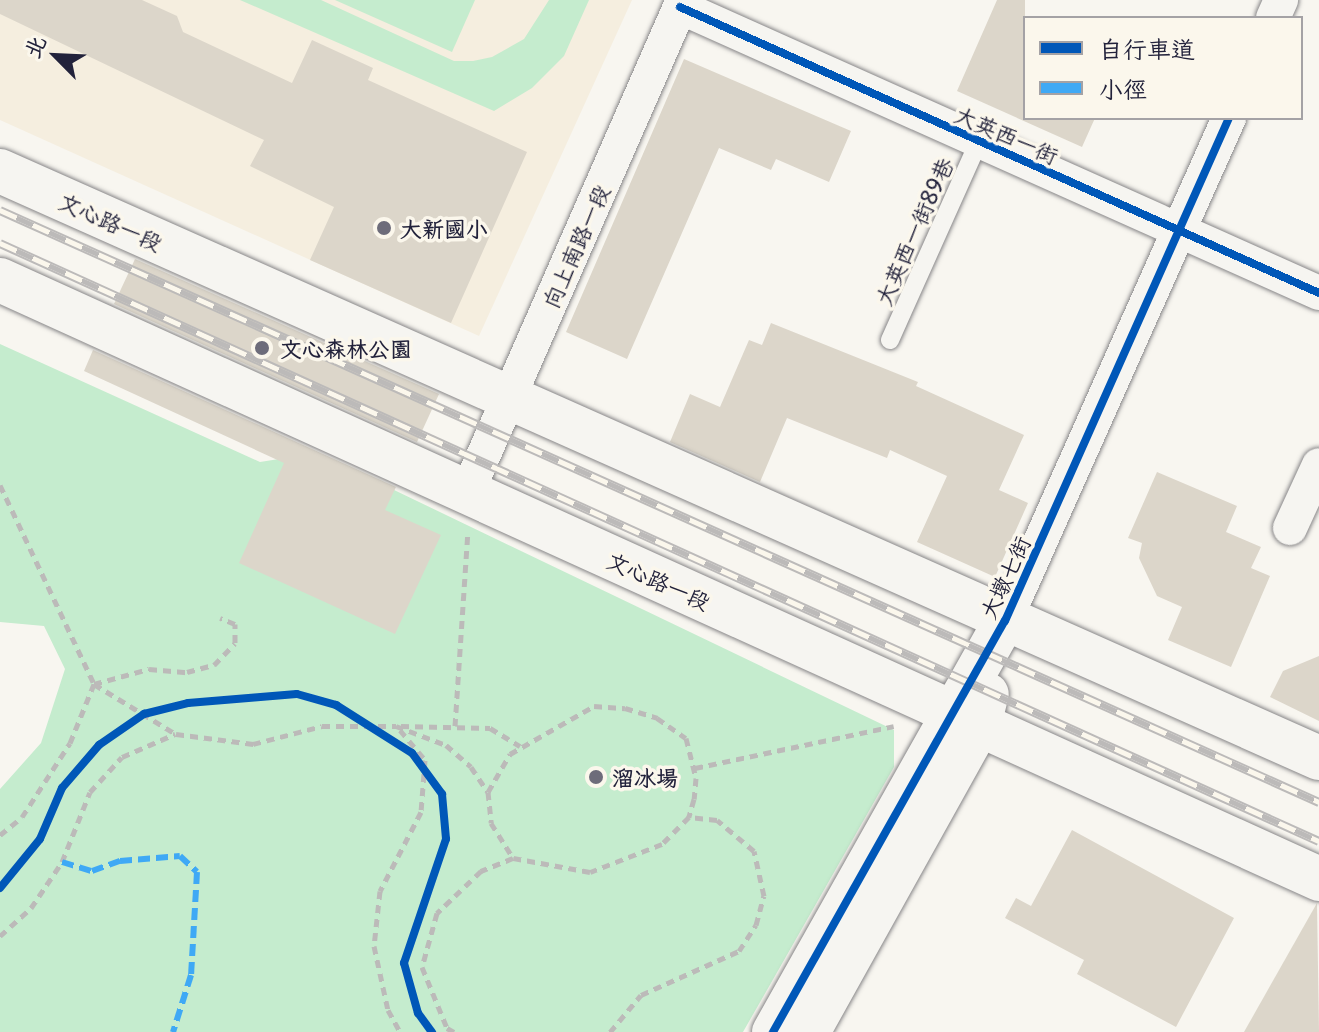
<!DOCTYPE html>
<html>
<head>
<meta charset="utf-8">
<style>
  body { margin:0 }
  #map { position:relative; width:1319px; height:1032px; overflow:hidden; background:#f8f6f0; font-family:"Playpen Sans","LXGW WenKai TC",sans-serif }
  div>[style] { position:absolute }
  .built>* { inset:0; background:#f5eedf }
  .green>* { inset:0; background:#c5ecce }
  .building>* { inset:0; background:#dcd6ca }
  .path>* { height:5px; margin-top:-2.5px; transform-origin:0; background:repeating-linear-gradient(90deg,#bcbab9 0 8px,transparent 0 14px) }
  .roads { filter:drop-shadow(0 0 2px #878688) drop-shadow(0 0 2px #878688) }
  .service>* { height:18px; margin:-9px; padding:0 9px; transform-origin:9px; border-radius:9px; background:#f6f5f1 }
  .minor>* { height:34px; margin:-17px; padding:0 17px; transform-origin:17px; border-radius:17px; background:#f6f5f1 }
  .tertiary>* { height:42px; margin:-21px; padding:0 21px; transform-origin:21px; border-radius:21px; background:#f6f5f1 }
  .secondary>* { height:44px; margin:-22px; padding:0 22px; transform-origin:22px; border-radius:22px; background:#f6f5f1 }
  .rail>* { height:9px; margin-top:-4.5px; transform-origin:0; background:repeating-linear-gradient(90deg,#fbf7ec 0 18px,#bcbab9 0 36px); box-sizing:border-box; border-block:2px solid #bcbab9 }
  .quiet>* { height:6px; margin-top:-3px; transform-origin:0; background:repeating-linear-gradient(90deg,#3fa9f5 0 12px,transparent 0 18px) }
  .cycleway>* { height:8px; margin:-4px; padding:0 4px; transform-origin:4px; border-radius:4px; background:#0057b8 }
  .dots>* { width:22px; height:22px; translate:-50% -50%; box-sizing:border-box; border:4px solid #fbf7ec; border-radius:50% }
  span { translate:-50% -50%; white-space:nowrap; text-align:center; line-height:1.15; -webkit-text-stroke:7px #fbf7ec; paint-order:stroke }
  .street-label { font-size:22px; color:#22223b }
  .poi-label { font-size:22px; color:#22223b; font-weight:700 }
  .left { translate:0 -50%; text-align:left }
  .legend { position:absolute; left:1023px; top:16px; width:280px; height:104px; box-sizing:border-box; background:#fbf7ec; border:2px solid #a4a2a5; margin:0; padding:10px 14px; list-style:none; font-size:24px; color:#22223b }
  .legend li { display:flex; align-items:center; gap:16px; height:40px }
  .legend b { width:40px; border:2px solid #a4a2a5 }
  .north { position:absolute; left:16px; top:16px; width:80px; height:80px; -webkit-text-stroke:6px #fbf7ec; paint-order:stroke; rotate:294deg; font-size:22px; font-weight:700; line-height:32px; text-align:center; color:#22223b }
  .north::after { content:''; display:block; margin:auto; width:28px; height:36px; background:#22223b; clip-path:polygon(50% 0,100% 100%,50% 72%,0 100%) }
</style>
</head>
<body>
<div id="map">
  <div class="built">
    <i style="clip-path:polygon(0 0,632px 0,479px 336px,0 120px)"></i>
  </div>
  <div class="green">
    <i style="clip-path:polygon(240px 0,321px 0,454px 61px,473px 61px,492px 57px,524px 39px,549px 0,589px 0,564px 56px,532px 88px,494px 111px)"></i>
    <i style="clip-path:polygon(335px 0,475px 0,452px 52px)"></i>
    <i style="clip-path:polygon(0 344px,260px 462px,317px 453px,894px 730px,894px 767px,743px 1032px,0 1032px,0 789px,41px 743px,65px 669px,44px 626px,0 622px)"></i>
  </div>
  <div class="building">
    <i style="clip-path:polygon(0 0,142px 0,177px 16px,183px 32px,292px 83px,312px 40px,373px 68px,368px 80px,527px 152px,451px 323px,310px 260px,334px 207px,250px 166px,264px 140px,0 14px)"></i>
    <i style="clip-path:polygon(997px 0,1025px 0,1025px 118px,1095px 118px,1082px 147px,957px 91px)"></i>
    <i style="clip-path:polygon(684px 59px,851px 131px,829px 182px,776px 159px,771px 170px,719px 148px,627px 359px,566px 332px)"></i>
    <i style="clip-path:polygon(135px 259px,439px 394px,417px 442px,114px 304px)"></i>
    <i style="clip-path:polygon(771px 323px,918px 382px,916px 386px,1024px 435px,999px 490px,1028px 503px,995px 577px,917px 542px,947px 476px,890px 450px,887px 458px,787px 418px,760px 482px,670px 442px,690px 394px,720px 407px,749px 340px,762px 345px)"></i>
    <i style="clip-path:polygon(93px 350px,396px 487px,385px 510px,441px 535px,395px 634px,239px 563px,284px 463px,84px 371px)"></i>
    <i style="clip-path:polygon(1157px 472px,1237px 506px,1226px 532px,1261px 547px,1251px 568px,1270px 576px,1231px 667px,1168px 640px,1182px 607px,1157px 596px,1139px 558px,1142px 543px,1128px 538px)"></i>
    <i style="clip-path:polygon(1319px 656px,1319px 721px,1270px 697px,1283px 671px)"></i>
    <i style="clip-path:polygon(1072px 830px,1234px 918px,1176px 1027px,1077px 974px,1084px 960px,1005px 918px,1016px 898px,1031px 906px)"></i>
    <i style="clip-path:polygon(1317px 903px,1319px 1032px,1244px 1032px)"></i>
  </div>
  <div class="path">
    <i style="left:0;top:485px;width:220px;rotate:64.7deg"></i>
    <i style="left:94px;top:684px;width:57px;rotate:-15.3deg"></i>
    <i style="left:149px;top:669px;width:38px;rotate:5deg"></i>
    <i style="left:187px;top:672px;width:28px;rotate:-15deg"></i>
    <i style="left:214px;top:665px;width:30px;rotate:-46deg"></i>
    <i style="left:235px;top:643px;width:19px;rotate:-90deg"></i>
    <i style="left:235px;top:624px;width:16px;rotate:-158deg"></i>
    <i style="left:401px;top:726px;width:89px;rotate:1.3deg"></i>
    <i style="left:490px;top:728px;width:35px;rotate:31deg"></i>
    <i style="left:455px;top:726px;width:195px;rotate:-86.2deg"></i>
    <i style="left:400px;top:730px;width:39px;rotate:50deg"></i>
    <i style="left:425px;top:760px;width:52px;rotate:94.4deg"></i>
    <i style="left:421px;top:812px;width:89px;rotate:117.4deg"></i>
    <i style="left:380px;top:891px;width:55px;rotate:96.2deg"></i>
    <i style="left:374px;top:946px;width:66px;rotate:77.7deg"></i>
    <i style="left:388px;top:1010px;width:25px;rotate:61deg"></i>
    <i style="left:695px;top:768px;width:203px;rotate:-11.9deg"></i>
    <i style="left:488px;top:792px;width:44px;rotate:-59.9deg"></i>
    <i style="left:510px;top:754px;width:97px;rotate:-29.7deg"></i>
    <i style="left:594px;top:706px;width:31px;rotate:4deg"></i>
    <i style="left:625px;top:708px;width:34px;rotate:17deg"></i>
    <i style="left:657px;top:718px;width:35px;rotate:35deg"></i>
    <i style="left:686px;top:738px;width:41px;rotate:76deg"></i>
    <i style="left:696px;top:778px;width:21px;rotate:95deg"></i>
    <i style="left:694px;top:799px;width:19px;rotate:106deg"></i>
    <i style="left:689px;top:817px;width:38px;rotate:135deg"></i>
    <i style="left:662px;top:844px;width:77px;rotate:158.7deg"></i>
    <i style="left:590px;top:872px;width:78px;rotate:-169.7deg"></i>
    <i style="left:0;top:835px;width:28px;rotate:-39deg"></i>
    <i style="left:22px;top:817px;width:88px;rotate:-57deg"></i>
    <i style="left:70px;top:743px;width:64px;rotate:-67.9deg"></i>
    <i style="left:94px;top:684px;width:96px;rotate:31.4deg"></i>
    <i style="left:176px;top:734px;width:78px;rotate:7.4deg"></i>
    <i style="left:253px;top:744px;width:71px;rotate:-14.6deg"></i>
    <i style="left:322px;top:726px;width:74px"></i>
    <i style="left:396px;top:726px;width:53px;rotate:20.8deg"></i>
    <i style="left:446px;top:745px;width:33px;rotate:41deg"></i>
    <i style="left:471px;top:767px;width:30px;rotate:56deg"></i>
    <i style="left:488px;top:792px;width:31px;rotate:84deg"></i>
    <i style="left:491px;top:823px;width:41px;rotate:57.8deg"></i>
    <i style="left:513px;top:858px;width:35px;rotate:158deg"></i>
    <i style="left:481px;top:871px;width:61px;rotate:136.3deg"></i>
    <i style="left:437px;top:913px;width:56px;rotate:105.5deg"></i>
    <i style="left:422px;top:967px;width:66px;rotate:67.7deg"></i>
    <i style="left:447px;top:1028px;width:8px;rotate:30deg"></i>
    <i style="left:0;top:936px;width:42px;rotate:-42.1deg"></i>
    <i style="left:31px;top:908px;width:55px;rotate:-56deg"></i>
    <i style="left:62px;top:862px;width:75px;rotate:-68.2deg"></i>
    <i style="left:90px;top:792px;width:47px;rotate:-47.6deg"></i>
    <i style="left:122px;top:757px;width:58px;rotate:-23.5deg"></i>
    <i style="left:610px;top:1032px;width:48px;rotate:-50deg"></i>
    <i style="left:641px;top:995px;width:107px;rotate:-24.2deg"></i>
    <i style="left:739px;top:951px;width:31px;rotate:-57deg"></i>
    <i style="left:756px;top:925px;width:30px;rotate:-75deg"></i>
    <i style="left:764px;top:896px;width:46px;rotate:-102.5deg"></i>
    <i style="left:754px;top:851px;width:48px;rotate:-140deg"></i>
    <i style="left:717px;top:820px;width:28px;rotate:-174deg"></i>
  </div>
  <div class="roads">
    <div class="service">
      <i style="left:890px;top:340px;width:218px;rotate:-65.9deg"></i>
    </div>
    <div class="minor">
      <i style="left:680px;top:7px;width:700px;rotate:24.11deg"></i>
      <i style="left:1273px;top:18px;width:20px;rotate:-66deg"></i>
      <i style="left:467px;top:493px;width:538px;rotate:-66.34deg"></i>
      <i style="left:1290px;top:528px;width:69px;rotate:-65.3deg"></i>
      <i style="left:1005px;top:621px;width:551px;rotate:-66deg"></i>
    </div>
    <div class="tertiary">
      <i style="left:773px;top:1032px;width:472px;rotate:-60.6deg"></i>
      <i style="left:809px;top:1032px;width:351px;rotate:-60.9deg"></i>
      <i style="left:980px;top:725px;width:32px;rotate:-76deg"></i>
    </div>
    <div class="secondary">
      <i style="left:0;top:171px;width:1444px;rotate:23.99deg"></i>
      <i style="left:0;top:280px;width:1449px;rotate:24.42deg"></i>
    </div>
  </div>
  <div class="rail">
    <i style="left:0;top:210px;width:1446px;rotate:24.17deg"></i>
    <i style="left:0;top:243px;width:1448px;rotate:24.39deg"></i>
  </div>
  <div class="quiet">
    <i style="left:62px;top:862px;width:31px;rotate:17deg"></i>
    <i style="left:92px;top:871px;width:30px;rotate:-20deg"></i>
    <i style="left:120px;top:861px;width:60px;rotate:-4.8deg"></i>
    <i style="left:180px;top:856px;width:23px;rotate:43deg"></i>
    <i style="left:197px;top:872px;width:103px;rotate:93.3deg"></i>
    <i style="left:191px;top:975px;width:60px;rotate:107.5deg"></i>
  </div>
  <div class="cycleway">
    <i style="left:680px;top:7px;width:700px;rotate:24.11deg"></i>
    <i style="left:0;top:888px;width:63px;rotate:-50.8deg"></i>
    <i style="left:40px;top:839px;width:56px;rotate:-66.7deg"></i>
    <i style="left:62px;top:788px;width:57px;rotate:-49.3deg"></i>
    <i style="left:99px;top:745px;width:55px;rotate:-34.6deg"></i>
    <i style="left:144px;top:714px;width:45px;rotate:-14deg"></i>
    <i style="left:188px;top:703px;width:109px;rotate:-4.7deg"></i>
    <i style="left:297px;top:694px;width:41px;rotate:15.8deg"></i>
    <i style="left:336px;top:705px;width:90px;rotate:32.3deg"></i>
    <i style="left:412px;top:753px;width:51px;rotate:53.8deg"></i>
    <i style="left:442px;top:794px;width:45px;rotate:84.9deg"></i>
    <i style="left:446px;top:839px;width:131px;rotate:108.7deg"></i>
    <i style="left:404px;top:963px;width:52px;rotate:74.4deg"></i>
    <i style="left:418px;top:1013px;width:24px;rotate:54deg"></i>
    <i style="left:773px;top:1032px;width:472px;rotate:-60.6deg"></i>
    <i style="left:1005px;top:621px;width:551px;rotate:-66deg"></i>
  </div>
  <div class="dots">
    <i style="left:384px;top:228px;background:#6d6c7a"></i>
    <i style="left:262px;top:348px;background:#6d6c7a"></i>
    <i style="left:596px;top:777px;background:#6d6c7a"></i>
  </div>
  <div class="street-label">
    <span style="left:1007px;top:134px;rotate:24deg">大英西一街</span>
    <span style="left:111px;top:221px;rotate:24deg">文心路一段</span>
    <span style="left:913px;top:231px;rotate:-66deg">大英西一街89巷</span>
    <span style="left:575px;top:246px;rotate:-66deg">向上南路一段</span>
    <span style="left:1004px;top:577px;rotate:-65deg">大墩七街</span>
    <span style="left:659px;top:580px;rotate:24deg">文心路一段</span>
  </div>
  <div class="poi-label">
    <span class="left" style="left:400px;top:228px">大新國小</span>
    <span class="left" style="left:280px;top:348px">文心森林公園</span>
    <span class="left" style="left:612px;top:777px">溜冰場</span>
  </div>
  <ul class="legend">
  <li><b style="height:10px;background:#0057b8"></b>自行車道</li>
  <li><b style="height:10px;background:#3fa9f5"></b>小徑</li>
  </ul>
  <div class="north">北</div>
</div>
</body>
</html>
